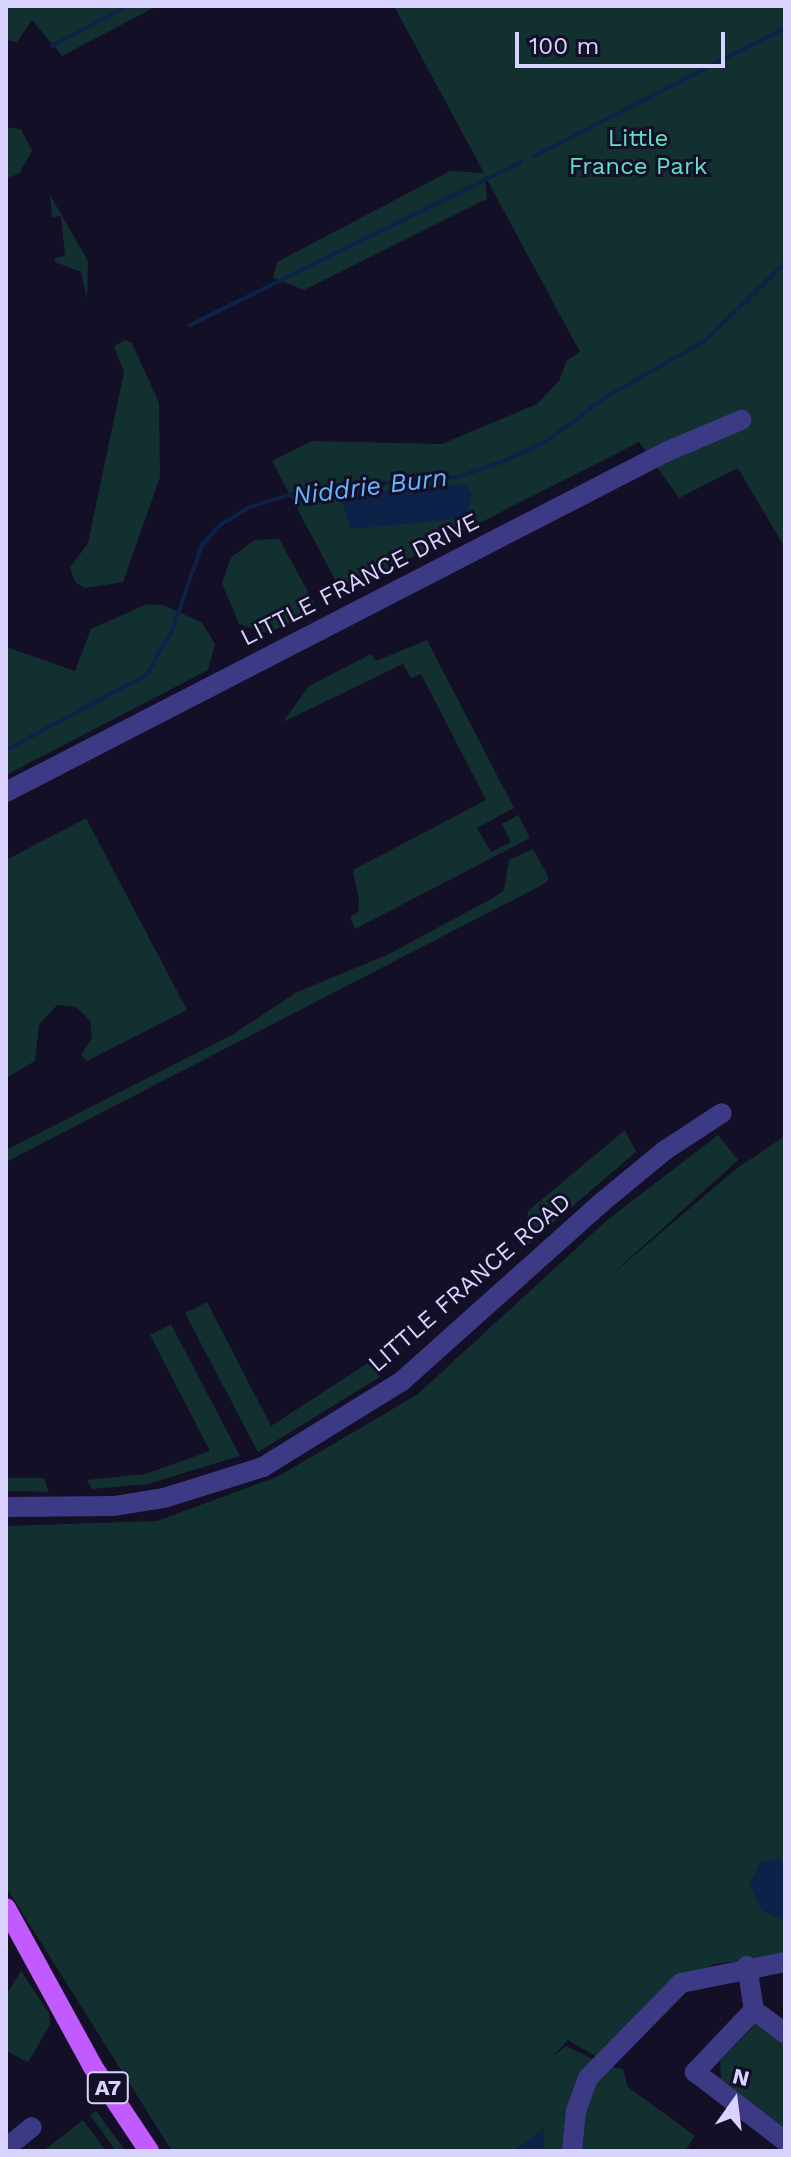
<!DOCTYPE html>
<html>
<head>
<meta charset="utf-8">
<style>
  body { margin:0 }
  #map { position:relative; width:791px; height:2157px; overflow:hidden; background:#130f26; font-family:"Work Sans",sans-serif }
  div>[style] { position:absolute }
  .green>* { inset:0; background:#12302f }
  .water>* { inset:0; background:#0c2248 }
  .stream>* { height:4px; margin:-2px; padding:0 2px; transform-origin:2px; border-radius:2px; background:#0c2248 }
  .minor>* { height:20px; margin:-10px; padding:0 10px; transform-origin:10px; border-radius:10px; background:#3d3a85 }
  .major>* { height:20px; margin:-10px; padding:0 10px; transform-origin:10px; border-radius:10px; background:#c25bff }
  span { translate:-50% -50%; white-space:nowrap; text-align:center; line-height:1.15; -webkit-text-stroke:6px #130f26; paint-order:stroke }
  .shield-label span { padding:2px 6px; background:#130f26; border:2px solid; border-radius:6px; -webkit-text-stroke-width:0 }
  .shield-label { font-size:22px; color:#d9d4ff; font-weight:700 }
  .park-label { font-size:24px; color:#5fe0c0 }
  .street-label { font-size:24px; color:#d9d4ff }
  .water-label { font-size:26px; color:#62b6ff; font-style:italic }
  .frame { position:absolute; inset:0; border:8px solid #d9d4ff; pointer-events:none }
  .north { position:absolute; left:695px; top:2061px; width:80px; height:80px; -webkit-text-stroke:6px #130f26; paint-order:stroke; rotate:14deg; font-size:22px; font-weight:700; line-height:32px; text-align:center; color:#d9d4ff }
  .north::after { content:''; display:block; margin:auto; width:28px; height:36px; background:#d9d4ff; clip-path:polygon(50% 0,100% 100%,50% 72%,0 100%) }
  .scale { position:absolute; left:515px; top:32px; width:210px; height:36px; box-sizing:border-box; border:4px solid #d9d4ff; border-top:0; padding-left:10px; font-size:24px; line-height:28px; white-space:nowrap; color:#d9d4ff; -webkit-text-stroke:6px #130f26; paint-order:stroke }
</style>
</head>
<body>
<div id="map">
  <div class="green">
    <i style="clip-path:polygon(6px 6px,157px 6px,62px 56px,32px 20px,17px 42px,6px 40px)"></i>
    <i style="clip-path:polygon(394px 6px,785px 6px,785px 548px,738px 468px,679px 498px,639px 442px,342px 593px,272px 461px,312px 441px,442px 444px,537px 404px,559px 381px,567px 360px,580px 352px,485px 176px,487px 199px,304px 290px,273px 278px,277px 262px,450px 171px,484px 173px)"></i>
    <i style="clip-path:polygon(6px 127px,21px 129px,32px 151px,19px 174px,6px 178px)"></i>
    <i style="clip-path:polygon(50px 195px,88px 261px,87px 300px,81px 272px,55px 262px,55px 258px,65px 256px,61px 216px,52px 217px)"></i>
    <i style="clip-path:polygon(125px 340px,132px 343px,159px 403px,160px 477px,123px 582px,85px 588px,75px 582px,70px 568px,88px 543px,124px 372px,114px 346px)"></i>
    <i style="clip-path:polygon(279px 539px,318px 610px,267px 633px,239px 624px,222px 583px,231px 557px,255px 540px)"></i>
    <i style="clip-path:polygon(147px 604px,164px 605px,202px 623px,215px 644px,208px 670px,6px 775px,6px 647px,75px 671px,91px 629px)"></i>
    <i style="clip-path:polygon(427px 640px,514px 808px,477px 828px,491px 852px,511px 842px,502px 824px,518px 815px,530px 838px,355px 929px,350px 917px,358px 912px,359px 901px,353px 870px,486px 800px,421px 674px,411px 678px,403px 664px,283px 722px,309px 686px,371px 654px,376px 661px)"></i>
    <i style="clip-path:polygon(86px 818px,187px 1010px,87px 1061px,81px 1055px,92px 1038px,90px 1020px,76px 1007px,57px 1005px,39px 1025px,35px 1061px,6px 1078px,6px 860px)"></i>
    <i style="clip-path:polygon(533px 849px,549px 878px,546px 883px,6px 1162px,6px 1150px,232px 1035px,297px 992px,387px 955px,493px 898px,504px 890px,509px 860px)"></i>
    <i style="clip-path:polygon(625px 1130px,636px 1152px,524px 1248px,528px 1211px)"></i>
    <i style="clip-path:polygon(718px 1135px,738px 1160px,609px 1277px,736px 1169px,785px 1136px,785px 1956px,714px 1964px,680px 1980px,599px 2058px,568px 2040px,552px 2057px,566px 2046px,597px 2061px,569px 2100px,566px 2151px,172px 2151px,6px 1887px,6px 1526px,157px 1521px,279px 1476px,418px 1394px,606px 1221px)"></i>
    <i style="clip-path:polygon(207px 1302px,271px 1426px,371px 1361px,380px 1377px,258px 1452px,185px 1313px)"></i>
    <i style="clip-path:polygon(171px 1324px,240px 1456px,148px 1484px,92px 1489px,87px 1480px,145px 1474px,210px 1451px,150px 1335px)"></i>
    <i style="clip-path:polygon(6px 1478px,44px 1478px,49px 1492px,6px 1491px)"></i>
    <i style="clip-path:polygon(21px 1971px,49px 2013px,50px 2025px,28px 2062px,6px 2051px,6px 1995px)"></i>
    <i style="clip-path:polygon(757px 2022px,785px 2042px,785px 2128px,721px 2080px,720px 2061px)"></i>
    <i style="clip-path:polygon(607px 2066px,623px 2069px,628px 2087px,695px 2136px,685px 2151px,580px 2151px,586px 2096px)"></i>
    <i style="clip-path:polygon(96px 2111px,126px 2151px,116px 2151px,90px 2115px)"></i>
    <i style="clip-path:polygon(83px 2120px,106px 2151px,43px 2151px)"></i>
  </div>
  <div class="water">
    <i style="clip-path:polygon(467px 484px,472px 494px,469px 511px,456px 519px,351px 529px,340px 493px)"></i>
    <i style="clip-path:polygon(778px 1858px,785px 1862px,785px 1921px,762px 1911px,749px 1884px,761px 1862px)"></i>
    <i style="clip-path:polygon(544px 2128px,543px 2151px,513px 2151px)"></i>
  </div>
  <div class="stream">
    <i style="left:52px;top:46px;width:85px;rotate:-28.1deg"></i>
    <i style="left:534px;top:156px;width:282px;rotate:-27deg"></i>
    <i style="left:190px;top:325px;width:369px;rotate:-26.2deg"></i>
    <i style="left:6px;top:750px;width:159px;rotate:-28.2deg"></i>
    <i style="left:146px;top:675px;width:51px;rotate:-59.4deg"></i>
    <i style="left:172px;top:631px;width:91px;rotate:-70.8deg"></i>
    <i style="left:202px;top:545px;width:27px;rotate:-48deg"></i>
    <i style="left:220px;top:525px;width:35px;rotate:-31deg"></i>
    <i style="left:250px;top:507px;width:62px;rotate:-17deg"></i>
    <i style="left:309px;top:489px;width:149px;rotate:-4.6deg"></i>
    <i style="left:458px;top:477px;width:52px;rotate:-19.1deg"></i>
    <i style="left:507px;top:460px;width:44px;rotate:-25.4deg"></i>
    <i style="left:547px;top:441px;width:74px;rotate:-36.7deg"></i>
    <i style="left:606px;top:397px;width:114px;rotate:-29.5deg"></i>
    <i style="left:705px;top:341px;width:112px;rotate:-44.3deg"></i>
  </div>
  <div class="minor">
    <i style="left:6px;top:792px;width:742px;rotate:-27.26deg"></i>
    <i style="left:666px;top:452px;width:82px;rotate:-23.1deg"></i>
    <i style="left:6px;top:1507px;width:108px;rotate:-0.5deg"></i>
    <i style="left:114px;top:1506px;width:51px;rotate:-9.1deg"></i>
    <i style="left:164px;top:1498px;width:104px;rotate:-17.4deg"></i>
    <i style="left:263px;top:1467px;width:163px;rotate:-31.7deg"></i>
    <i style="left:402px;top:1381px;width:267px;rotate:-41.8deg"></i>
    <i style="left:601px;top:1203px;width:82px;rotate:-39.5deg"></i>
    <i style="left:664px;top:1151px;width:69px;rotate:-33.2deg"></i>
    <i style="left:747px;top:1966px;width:45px;rotate:81deg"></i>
    <i style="left:754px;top:2010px;width:39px;rotate:37deg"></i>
    <i style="left:754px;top:2010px;width:86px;rotate:133.6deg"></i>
    <i style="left:695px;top:2072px;width:113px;rotate:37.5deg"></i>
    <i style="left:6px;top:2148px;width:33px;rotate:-39deg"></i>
    <i style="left:572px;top:2151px;width:40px;rotate:-84.3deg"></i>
    <i style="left:576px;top:2111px;width:35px;rotate:-70deg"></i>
    <i style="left:588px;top:2078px;width:133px;rotate:-45.6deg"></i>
    <i style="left:681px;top:1983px;width:106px;rotate:-11.4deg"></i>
  </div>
  <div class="major">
    <i style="left:6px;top:1908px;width:181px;rotate:61.3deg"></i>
    <i style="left:93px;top:2067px;width:101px;rotate:56.3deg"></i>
  </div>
  <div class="shield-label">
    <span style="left:108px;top:2088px">A7</span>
  </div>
  <div class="park-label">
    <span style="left:638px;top:153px">Little<br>France Park</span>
  </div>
  <div class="street-label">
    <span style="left:360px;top:580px;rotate:-27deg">LITTLE FRANCE DRIVE</span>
    <span style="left:470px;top:1283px;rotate:-41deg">LITTLE FRANCE ROAD</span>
  </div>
  <div class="water-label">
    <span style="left:370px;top:487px;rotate:-7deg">Niddrie Burn</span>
  </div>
  <div class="frame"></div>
  <div class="north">N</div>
  <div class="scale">100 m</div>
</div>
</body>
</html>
